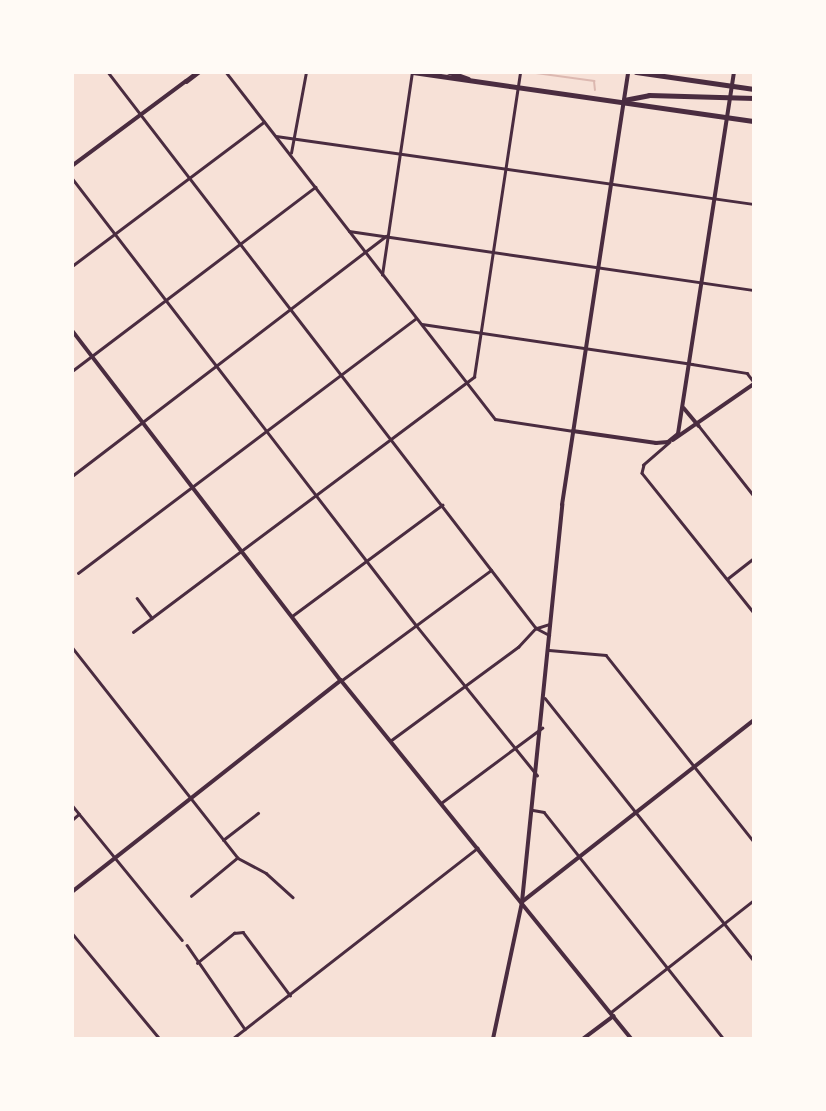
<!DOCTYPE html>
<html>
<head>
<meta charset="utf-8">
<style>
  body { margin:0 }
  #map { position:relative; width:826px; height:1111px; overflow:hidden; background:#f7e1d7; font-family:"Titillium Web",sans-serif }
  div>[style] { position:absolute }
  .stream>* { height:2px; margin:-1px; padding:0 1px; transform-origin:1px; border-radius:1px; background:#dcb8b0 }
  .minor>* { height:2.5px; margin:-1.25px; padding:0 1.25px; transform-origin:1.25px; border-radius:1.25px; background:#4a2c40 }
  .tertiary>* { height:3.5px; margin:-1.75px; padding:0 1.75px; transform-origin:1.75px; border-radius:1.75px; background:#4a2c40 }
  .secondary>* { height:3.5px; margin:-1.75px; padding:0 1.75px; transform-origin:1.75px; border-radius:1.75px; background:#4a2c40 }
  .primary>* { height:4.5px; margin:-2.25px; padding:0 2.25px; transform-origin:2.25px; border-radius:2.25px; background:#4a2c40 }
  .motorway>* { height:5px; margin:-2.5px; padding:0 2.5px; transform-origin:2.5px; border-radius:2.5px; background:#4a2c40 }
  span { translate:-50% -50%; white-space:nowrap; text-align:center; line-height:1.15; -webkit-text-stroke:7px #fffaf5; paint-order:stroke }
  .frame { position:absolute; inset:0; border:74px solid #fffaf5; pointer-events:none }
</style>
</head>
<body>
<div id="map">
  <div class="stream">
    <i style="left:536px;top:73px;width:59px;rotate:7.9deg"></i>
    <i style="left:594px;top:81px;width:9px;rotate:84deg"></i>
  </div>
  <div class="minor">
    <i style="left:108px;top:72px;width:702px;rotate:52.41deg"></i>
    <i style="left:536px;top:628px;width:15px;rotate:28deg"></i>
    <i style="left:226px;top:72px;width:439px;rotate:52.2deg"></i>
    <i style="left:495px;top:419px;width:79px;rotate:8.7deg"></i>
    <i style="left:276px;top:136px;width:483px;rotate:8.1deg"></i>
    <i style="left:291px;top:153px;width:82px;rotate:-79.5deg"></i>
    <i style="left:72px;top:178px;width:564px;rotate:52.42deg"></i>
    <i style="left:416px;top:625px;width:193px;rotate:51.1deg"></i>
    <i style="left:349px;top:231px;width:409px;rotate:8.3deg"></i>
    <i style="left:72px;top:266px;width:240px;rotate:-36.9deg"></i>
    <i style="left:382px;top:275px;width:205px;rotate:-81.6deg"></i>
    <i style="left:422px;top:324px;width:273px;rotate:8.4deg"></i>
    <i style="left:692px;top:364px;width:56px;rotate:9.3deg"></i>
    <i style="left:747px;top:373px;width:11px;rotate:52deg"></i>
    <i style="left:72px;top:371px;width:305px;rotate:-37.1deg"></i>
    <i style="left:699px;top:426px;width:89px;rotate:51.8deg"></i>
    <i style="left:670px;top:442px;width:35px;rotate:139deg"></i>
    <i style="left:644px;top:465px;width:8px;rotate:104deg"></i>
    <i style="left:642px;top:473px;width:179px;rotate:51.3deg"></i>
    <i style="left:72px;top:476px;width:395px;rotate:-37.4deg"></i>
    <i style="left:78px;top:573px;width:423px;rotate:-37deg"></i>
    <i style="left:727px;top:579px;width:34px;rotate:-38deg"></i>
    <i style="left:137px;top:598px;width:25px;rotate:53deg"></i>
    <i style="left:292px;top:616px;width:187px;rotate:-36.5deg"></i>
    <i style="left:537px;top:628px;width:13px;rotate:-18deg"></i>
    <i style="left:133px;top:632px;width:426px;rotate:-36.8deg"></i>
    <i style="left:474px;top:377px;width:308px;rotate:-81.4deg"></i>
    <i style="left:72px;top:647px;width:268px;rotate:51.8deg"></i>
    <i style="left:238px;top:858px;width:32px;rotate:28deg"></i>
    <i style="left:266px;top:873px;width:36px;rotate:42deg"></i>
    <i style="left:549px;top:650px;width:57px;rotate:5deg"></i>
    <i style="left:606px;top:655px;width:238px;rotate:51.6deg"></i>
    <i style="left:342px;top:680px;width:185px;rotate:-36.4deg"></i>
    <i style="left:545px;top:698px;width:336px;rotate:51.5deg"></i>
    <i style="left:390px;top:741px;width:159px;rotate:-36.3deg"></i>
    <i style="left:518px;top:647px;width:26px;rotate:-47deg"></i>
    <i style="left:441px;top:803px;width:126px;rotate:-36.6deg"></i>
    <i style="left:72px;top:805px;width:174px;rotate:50.8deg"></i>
    <i style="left:533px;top:810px;width:11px;rotate:10deg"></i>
    <i style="left:544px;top:812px;width:290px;rotate:51.6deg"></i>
    <i style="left:72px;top:820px;width:9px;rotate:-41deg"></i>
    <i style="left:223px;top:840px;width:44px;rotate:-37.6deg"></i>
    <i style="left:191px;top:896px;width:60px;rotate:-39.6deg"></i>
    <i style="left:72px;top:933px;width:138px;rotate:50.3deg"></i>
    <i style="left:187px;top:945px;width:102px;rotate:55.4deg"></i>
    <i style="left:197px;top:963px;width:48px;rotate:-39deg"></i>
    <i style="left:234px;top:933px;width:9px;rotate:-6deg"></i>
    <i style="left:243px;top:932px;width:79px;rotate:53.3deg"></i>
    <i style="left:611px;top:1012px;width:182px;rotate:-38.1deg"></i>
    <i style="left:232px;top:1039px;width:311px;rotate:-37.9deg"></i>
  </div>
  <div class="tertiary">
    <i style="left:72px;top:330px;width:441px;rotate:52.5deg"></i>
    <i style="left:341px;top:680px;width:462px;rotate:51deg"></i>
    <i style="left:684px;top:408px;width:23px;rotate:50deg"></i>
    <i style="left:673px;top:440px;width:98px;rotate:-34.7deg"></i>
    <i style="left:72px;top:892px;width:342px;rotate:-38.2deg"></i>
    <i style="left:583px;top:1039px;width:38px;rotate:-37deg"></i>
  </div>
  <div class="secondary">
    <i style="left:72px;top:166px;width:142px;rotate:-36.7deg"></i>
    <i style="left:573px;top:431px;width:84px;rotate:8.2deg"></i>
    <i style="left:656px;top:443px;width:12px;rotate:-5deg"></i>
    <i style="left:668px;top:442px;width:13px;rotate:-39deg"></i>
    <i style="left:678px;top:434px;width:366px;rotate:-81.2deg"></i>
    <i style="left:522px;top:902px;width:295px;rotate:-38.1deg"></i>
    <i style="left:493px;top:1039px;width:140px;rotate:-78deg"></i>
    <i style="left:522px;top:902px;width:399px;rotate:-84.2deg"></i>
    <i style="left:562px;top:505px;width:438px;rotate:-81.3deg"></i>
  </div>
  <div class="primary">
    <i style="left:413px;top:72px;width:345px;rotate:8.2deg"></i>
    <i style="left:186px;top:81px;width:15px;rotate:-37deg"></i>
  </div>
  <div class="motorway">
    <i style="left:449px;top:72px;width:20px;rotate:20deg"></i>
    <i style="left:636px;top:72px;width:119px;rotate:8.2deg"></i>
    <i style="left:624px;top:100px;width:25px;rotate:-11deg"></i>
    <i style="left:649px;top:95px;width:105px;rotate:1.6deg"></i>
  </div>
  <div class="frame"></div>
</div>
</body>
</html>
